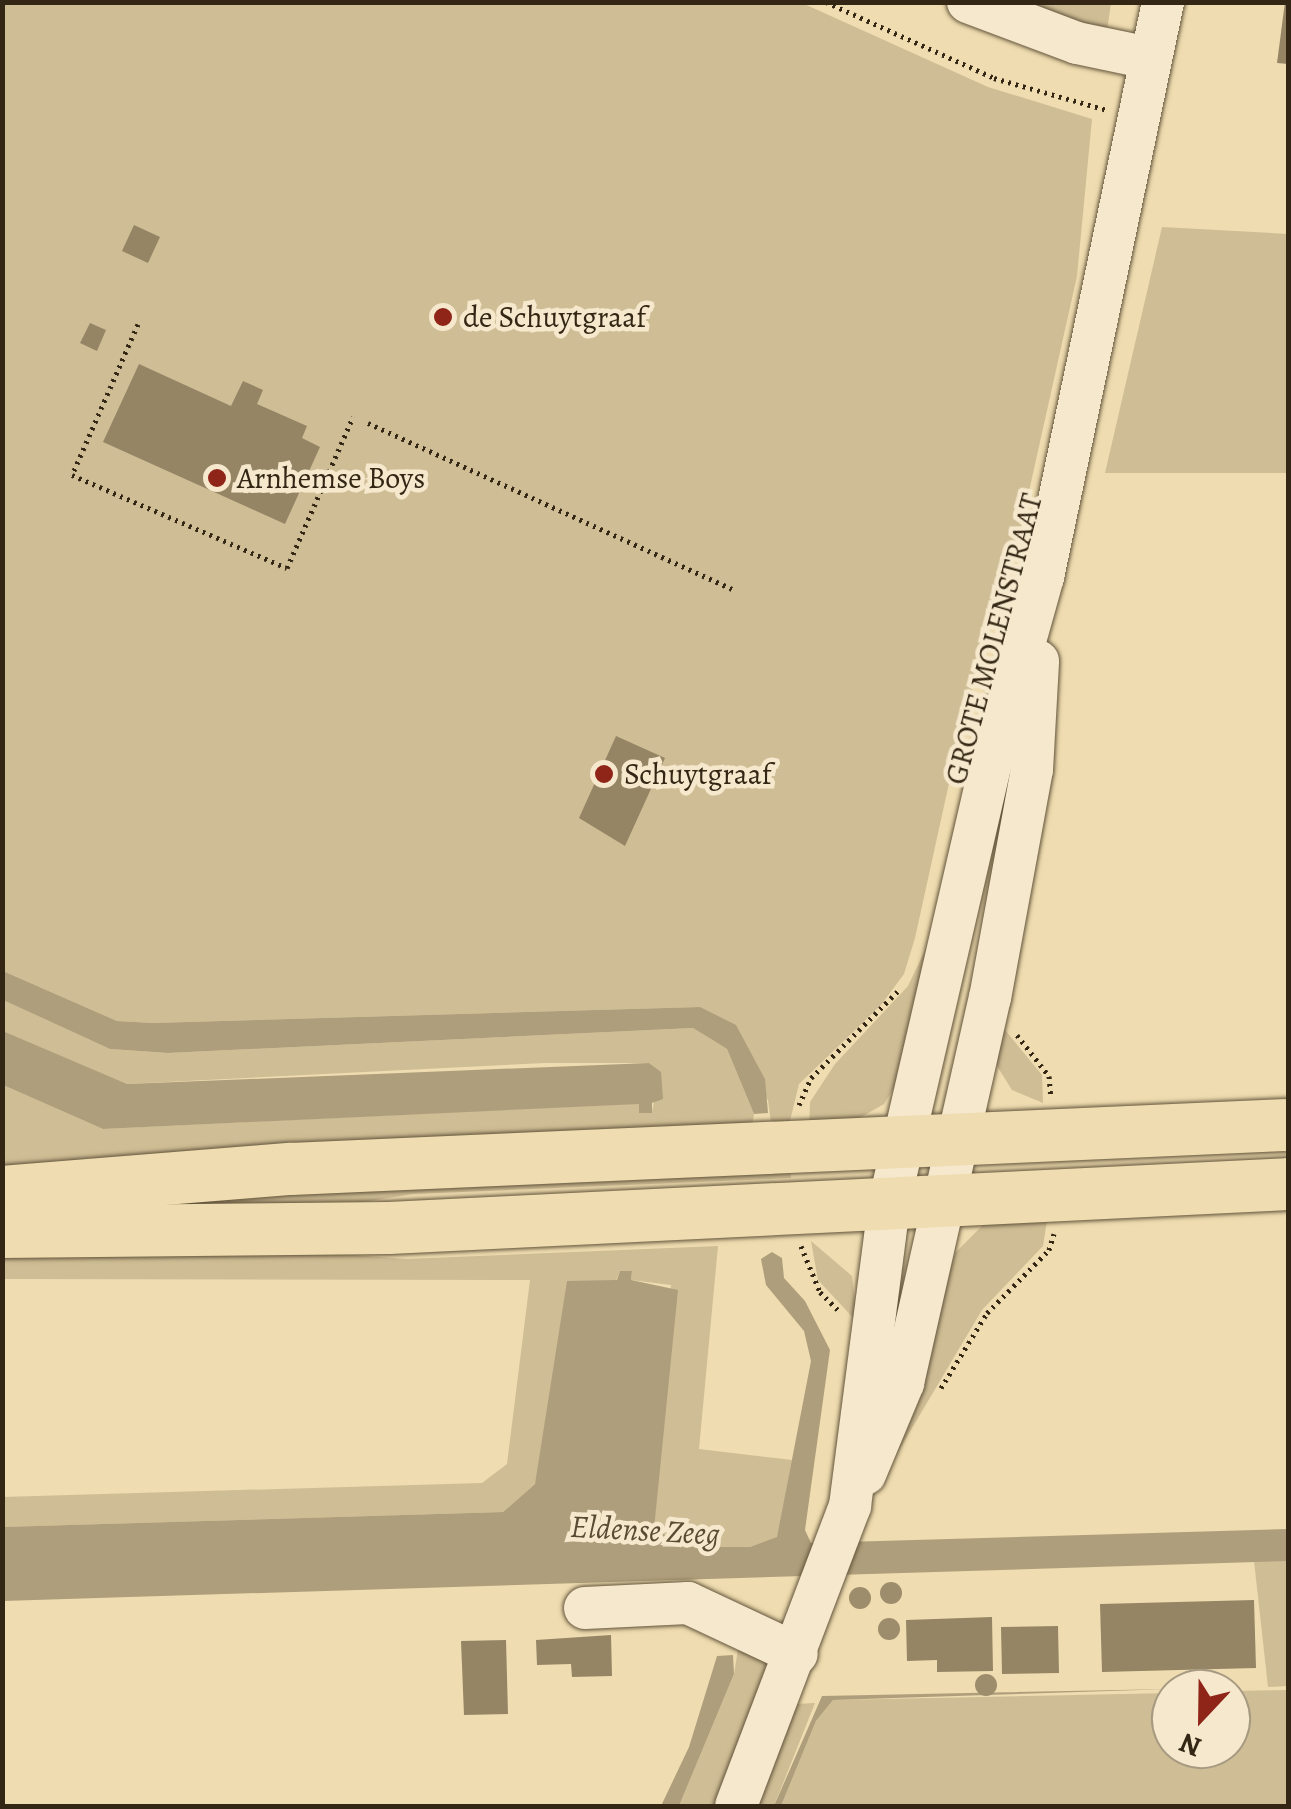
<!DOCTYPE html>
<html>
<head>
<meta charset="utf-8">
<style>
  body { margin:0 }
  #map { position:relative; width:1291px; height:1809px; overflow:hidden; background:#efdcb0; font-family:Alegreya,serif }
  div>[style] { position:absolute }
  .green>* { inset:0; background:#cfbd95 }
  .water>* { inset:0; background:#af9e7b }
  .building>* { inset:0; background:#958565 }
  .path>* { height:5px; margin-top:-2.5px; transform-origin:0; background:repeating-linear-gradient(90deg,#332614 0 2.5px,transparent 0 7.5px) }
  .roads { filter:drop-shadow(0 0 2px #62543b) drop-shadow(0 0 2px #62543b) }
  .minor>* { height:42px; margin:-21px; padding:0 21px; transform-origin:21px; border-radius:21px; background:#f5e8cc }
  .major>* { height:52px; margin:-26px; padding:0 26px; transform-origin:26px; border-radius:26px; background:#efdcb0 }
  .trees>* { width:22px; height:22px; margin:-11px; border-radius:50%; background:#9d8d6c }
  .dots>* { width:28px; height:28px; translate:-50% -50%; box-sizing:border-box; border:5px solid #f5e8cc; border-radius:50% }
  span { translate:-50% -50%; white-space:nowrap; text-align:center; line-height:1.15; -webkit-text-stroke:9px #f5e8cc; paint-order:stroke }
  .poi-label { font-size:30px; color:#332614 }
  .left { translate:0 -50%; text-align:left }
  .street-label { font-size:30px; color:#332614 }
  .water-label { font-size:32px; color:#584a33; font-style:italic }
  .frame { position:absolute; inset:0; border:5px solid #332614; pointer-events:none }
  .north { position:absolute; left:1151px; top:1669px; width:100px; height:100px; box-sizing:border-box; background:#f5e8cc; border:2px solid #a79a82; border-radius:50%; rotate:202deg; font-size:28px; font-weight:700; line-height:40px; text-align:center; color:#332614 }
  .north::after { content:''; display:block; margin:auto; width:35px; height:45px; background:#8f2418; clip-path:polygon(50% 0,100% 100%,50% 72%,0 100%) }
</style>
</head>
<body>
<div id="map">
  <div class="green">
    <i style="clip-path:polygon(2px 3px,802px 3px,988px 87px,1092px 119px,1077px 276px,1013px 563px,964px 715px,915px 938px,904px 974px,881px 1005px,799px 1084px,788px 1129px,772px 1131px,768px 1100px,700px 1007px,153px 1023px,117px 1021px,3px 971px)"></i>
    <i style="clip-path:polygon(1003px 3px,1111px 3px,1107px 31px)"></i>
    <i style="clip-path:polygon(1162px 227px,1288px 234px,1288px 473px,1105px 473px)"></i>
    <i style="clip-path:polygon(930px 940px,898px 1081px,884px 1104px,847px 1125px,809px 1130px,810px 1102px,835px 1064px,908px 986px)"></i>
    <i style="clip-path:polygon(3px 1000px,110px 1049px,168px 1053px,693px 1028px,727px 1049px,754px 1114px,751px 1132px,3px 1182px,3px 1085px,103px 1129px,640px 1103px,652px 1112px,660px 1072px,649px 1063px,545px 1063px,126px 1084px,3px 1031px)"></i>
    <i style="clip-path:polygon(1000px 1009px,1005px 1030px,1042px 1075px,1043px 1103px,1012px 1090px,997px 1066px)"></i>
    <i style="clip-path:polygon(790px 1166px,791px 1178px,413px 1194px,288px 1214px,3px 1202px)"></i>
    <i style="clip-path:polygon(1048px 1214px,1043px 1246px,982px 1310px,886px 1472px,955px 1253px,988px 1220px)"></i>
    <i style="clip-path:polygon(811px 1241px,852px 1276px,857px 1322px,818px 1280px)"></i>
    <i style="clip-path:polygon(718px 1246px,699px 1449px,792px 1460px,778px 1537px,750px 1547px,687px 1547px,654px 1529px,671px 1285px,631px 1280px,632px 1271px,620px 1271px,535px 1484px,503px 1512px,3px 1527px,2px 1497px,482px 1483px,507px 1464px,530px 1280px,3px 1279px,3px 1258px,286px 1250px,406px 1259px)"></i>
    <i style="clip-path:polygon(1254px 1561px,1288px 1561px,1288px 1686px,1268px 1687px)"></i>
    <i style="clip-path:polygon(740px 1637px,771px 1658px,718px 1806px,679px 1806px,734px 1674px)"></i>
    <i style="clip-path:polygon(1288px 1690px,1288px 1806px,781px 1806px,816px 1721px,833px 1700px,1171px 1693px,1171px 1749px,1231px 1749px,1231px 1691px)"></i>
    <i style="clip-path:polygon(815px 1703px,774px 1806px,754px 1806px,795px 1704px)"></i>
  </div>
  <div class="water">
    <i style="clip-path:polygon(3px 971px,117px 1021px,153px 1023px,700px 1007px,736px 1025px,765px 1079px,768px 1113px,754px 1114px,727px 1049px,693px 1028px,168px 1053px,110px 1049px,3px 1000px)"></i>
    <i style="clip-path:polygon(3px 1031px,127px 1084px,649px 1063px,661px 1072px,663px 1099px,652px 1103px,652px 1113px,639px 1113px,639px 1104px,103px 1129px,3px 1085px)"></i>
    <i style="clip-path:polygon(772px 1252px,782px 1258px,784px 1278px,805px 1301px,830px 1350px,805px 1530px,811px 1543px,1288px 1529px,1288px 1561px,3px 1601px,2px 1527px,503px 1512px,535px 1484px,567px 1281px,617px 1280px,620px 1271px,632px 1271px,631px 1280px,678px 1290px,654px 1529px,687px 1547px,750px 1547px,777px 1537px,811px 1361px,804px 1331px,766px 1285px,761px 1259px)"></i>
    <i style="clip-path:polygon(733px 1655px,734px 1674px,679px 1806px,661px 1806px,689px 1747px,717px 1656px)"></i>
    <i style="clip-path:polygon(1171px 1689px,833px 1700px,816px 1721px,781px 1806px,774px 1806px,822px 1696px)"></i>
  </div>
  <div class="building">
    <i style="clip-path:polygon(1285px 2px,1288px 2px,1288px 64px,1277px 63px)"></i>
    <i style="clip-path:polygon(134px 225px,160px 237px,148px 263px,122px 251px)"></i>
    <i style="clip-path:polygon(90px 323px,106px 330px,97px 351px,80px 343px)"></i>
    <i style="clip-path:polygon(139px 364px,231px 406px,243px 381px,263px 390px,257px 404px,307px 426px,302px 438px,320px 447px,285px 524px,103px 442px)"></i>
    <i style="clip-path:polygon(616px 736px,665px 758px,625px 846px,579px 818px)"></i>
    <i style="clip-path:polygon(1254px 1600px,1256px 1668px,1102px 1672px,1100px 1604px)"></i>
    <i style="clip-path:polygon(992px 1617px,993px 1671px,937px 1672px,937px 1660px,907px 1661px,906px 1620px)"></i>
    <i style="clip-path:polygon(1058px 1626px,1059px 1673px,1002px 1674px,1001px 1627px)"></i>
    <i style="clip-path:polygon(611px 1635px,612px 1676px,572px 1677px,571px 1664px,537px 1665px,536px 1640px)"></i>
    <i style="clip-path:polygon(506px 1640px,508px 1714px,464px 1715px,461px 1641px)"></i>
  </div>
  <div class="path">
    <i style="left:826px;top:2px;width:184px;rotate:24.3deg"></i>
    <i style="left:994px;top:78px;width:117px;rotate:15.8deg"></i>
    <i style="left:138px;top:324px;width:165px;rotate:113.6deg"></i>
    <i style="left:72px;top:475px;width:234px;rotate:23.4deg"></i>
    <i style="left:287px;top:568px;width:165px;rotate:-66.4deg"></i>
    <i style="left:368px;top:423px;width:400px;rotate:24.5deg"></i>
    <i style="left:1017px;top:1035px;width:52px;rotate:52deg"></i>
    <i style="left:1049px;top:1076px;width:22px;rotate:85deg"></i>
    <i style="left:799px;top:1105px;width:30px;rotate:-66deg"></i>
    <i style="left:811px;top:1078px;width:124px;rotate:-45deg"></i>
    <i style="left:801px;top:1246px;width:50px;rotate:67.6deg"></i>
    <i style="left:820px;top:1292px;width:28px;rotate:45deg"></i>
    <i style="left:941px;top:1388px;width:88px;rotate:-58.5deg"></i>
    <i style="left:987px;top:1313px;width:88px;rotate:-45.5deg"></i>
    <i style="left:1049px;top:1250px;width:17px;rotate:-73deg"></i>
  </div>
  <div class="roads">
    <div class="minor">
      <i style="left:968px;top:2px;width:116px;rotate:20.6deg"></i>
      <i style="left:1077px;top:43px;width:74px;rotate:11.8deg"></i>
      <i style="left:865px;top:1474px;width:99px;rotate:-67.3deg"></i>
      <i style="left:903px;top:1383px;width:395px;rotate:-77.3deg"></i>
      <i style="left:990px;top:998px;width:232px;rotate:-79.6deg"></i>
      <i style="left:1032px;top:770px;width:109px;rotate:-86.8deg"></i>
      <i style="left:585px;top:1608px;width:103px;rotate:-2.8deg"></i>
      <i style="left:688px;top:1603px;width:120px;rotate:25.1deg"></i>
      <i style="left:736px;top:1806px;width:321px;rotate:-69.2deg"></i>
      <i style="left:850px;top:1506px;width:305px;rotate:-82.6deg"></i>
      <i style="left:889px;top:1204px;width:453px;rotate:-77deg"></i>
      <i style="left:991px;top:763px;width:193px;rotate:-74.4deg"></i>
      <i style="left:1043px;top:577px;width:587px;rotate:-78.21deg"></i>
    </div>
    <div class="major">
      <i style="left:2px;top:1192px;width:290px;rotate:-4.6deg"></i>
      <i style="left:291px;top:1169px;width:998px;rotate:-2.53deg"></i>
      <i style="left:2px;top:1232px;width:387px;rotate:-0.6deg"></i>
      <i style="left:389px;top:1228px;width:900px;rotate:-2.8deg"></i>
    </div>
  </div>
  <div class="trees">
    <i style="left:891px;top:1593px"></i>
    <i style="left:860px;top:1598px"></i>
    <i style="left:889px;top:1629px"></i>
    <i style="left:986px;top:1685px"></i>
  </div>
  <div class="dots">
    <i style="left:443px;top:317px;background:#8f2418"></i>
    <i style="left:217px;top:478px;background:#8f2418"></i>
    <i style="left:604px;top:774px;background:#8f2418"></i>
  </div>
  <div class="poi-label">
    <span class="left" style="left:463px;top:317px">de Schuytgraaf</span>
    <span class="left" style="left:237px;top:478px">Arnhemse Boys</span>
    <span class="left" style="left:624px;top:774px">Schuytgraaf</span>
  </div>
  <div class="street-label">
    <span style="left:994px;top:639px;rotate:-75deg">GROTE MOLENSTRAAT</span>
  </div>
  <div class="water-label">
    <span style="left:645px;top:1530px;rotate:3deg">Eldense Zeeg</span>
  </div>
  <div class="frame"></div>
  <div class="north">N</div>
</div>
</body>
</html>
